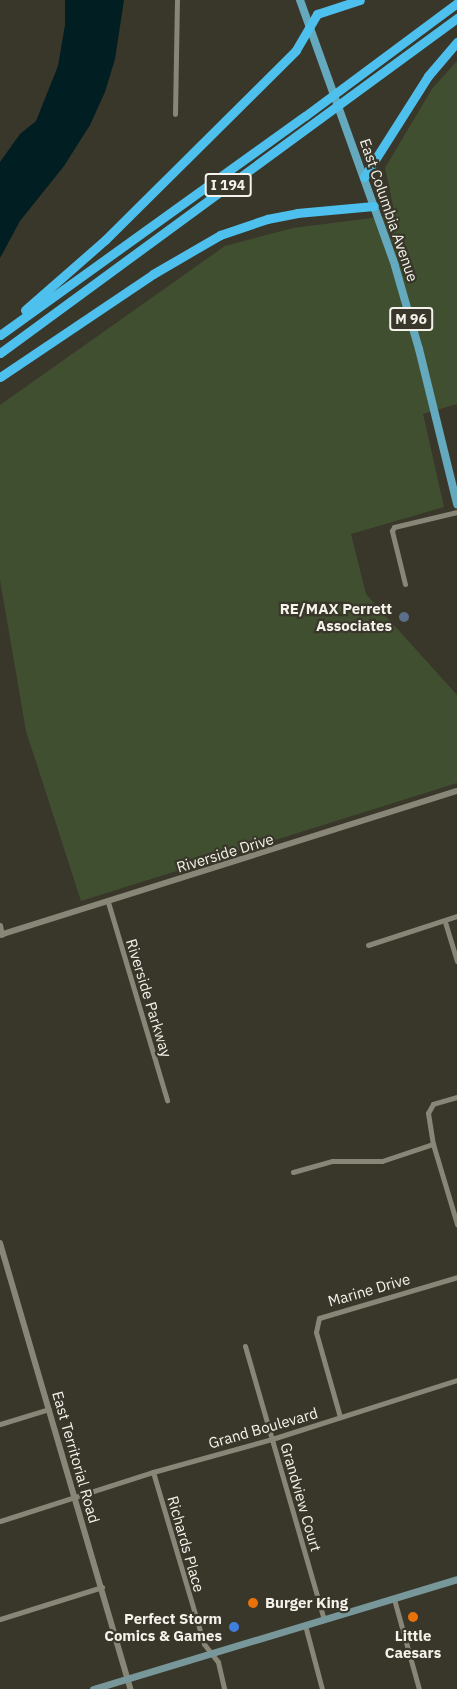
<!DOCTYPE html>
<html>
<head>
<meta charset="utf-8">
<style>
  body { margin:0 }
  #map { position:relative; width:457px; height:1689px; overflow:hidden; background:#39362a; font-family:"IBM Plex Sans",sans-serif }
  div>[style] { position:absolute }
  .green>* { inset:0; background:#414f31 }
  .water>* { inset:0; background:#011e23 }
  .minor>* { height:5px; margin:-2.5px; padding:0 2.5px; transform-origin:2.5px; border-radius:2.5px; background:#888677 }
  .tertiary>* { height:6px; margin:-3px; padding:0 3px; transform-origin:3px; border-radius:3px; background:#888677 }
  .secondary>* { height:7px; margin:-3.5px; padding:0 3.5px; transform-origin:3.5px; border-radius:3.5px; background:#77979a }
  .primary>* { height:8px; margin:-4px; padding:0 4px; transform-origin:4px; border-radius:4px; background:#65a9be }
  .motorway>* { height:9px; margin:-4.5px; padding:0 4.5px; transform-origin:4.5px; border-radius:4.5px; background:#4ec0ed }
  .dots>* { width:16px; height:16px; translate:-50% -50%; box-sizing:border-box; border:3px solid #39362a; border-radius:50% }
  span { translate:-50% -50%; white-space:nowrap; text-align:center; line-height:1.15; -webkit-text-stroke:4.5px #39362a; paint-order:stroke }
  .shield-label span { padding:2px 4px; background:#39362a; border:2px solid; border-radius:4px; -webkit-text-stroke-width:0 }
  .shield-label { font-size:14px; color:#f4f2eb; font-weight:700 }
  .street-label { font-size:15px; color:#f4f2eb }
  .poi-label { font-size:15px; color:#f4f2eb; font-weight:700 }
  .right { translate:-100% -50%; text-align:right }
  .left { translate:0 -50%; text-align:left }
</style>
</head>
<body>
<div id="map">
  <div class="green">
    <i style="clip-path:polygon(457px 61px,457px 404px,423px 414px,444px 507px,351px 534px,366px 594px,457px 695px,457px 783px,81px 901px,26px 731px,0 580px,0 405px,225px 246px,293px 228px,395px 215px,385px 168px,432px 89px)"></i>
  </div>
  <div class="water">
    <i style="clip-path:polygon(65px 0,124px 0,115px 59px,105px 92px,90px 125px,64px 166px,20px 221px,0 258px,0 162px,20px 134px,36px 121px,58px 66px,65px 25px)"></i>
  </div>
  <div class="minor">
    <i style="left:175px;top:114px;width:114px;rotate:-89deg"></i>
    <i style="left:405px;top:584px;width:55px;rotate:-103.8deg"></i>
    <i style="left:392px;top:531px;width:4px;rotate:-63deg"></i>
    <i style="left:394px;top:527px;width:65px;rotate:-13.4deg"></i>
    <i style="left:108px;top:902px;width:207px;rotate:73.4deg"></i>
    <i style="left:445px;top:922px;width:41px;rotate:72.9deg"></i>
    <i style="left:0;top:925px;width:10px;rotate:79deg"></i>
    <i style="left:368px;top:945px;width:94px;rotate:-18deg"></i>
    <i style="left:457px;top:1097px;width:25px;rotate:164deg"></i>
    <i style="left:433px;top:1104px;width:10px;rotate:119deg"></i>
    <i style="left:428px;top:1113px;width:31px;rotate:81deg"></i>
    <i style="left:433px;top:1144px;width:84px;rotate:73.3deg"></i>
    <i style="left:293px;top:1172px;width:41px;rotate:-15.8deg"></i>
    <i style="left:332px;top:1161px;width:50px"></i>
    <i style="left:382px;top:1161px;width:54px;rotate:-18.4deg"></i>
    <i style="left:245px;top:1346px;width:285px;rotate:73.9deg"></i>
    <i style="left:340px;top:1417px;width:88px;rotate:-105.8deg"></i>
    <i style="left:316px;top:1332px;width:14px;rotate:-78deg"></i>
    <i style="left:319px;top:1318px;width:144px;rotate:-16.5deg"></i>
    <i style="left:0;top:1424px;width:51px;rotate:-17deg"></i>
    <i style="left:153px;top:1472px;width:179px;rotate:73.5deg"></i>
    <i style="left:204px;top:1644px;width:23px;rotate:52deg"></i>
    <i style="left:218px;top:1662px;width:28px;rotate:77deg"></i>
    <i style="left:0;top:1521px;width:161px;rotate:-17.8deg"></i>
    <i style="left:153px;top:1472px;width:123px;rotate:-15.5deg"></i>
    <i style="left:272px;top:1439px;width:194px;rotate:-17.7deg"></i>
    <i style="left:394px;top:1599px;width:93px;rotate:74.5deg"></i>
    <i style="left:0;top:1619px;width:107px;rotate:-17.4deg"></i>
    <i style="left:305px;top:1625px;width:66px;rotate:75.1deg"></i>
  </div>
  <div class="tertiary">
    <i style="left:0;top:935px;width:479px;rotate:-17.5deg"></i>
    <i style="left:0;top:1243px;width:465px;rotate:73.7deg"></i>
  </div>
  <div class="secondary">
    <i style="left:93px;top:1689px;width:380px;rotate:-16.8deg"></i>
  </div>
  <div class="primary">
    <i style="left:300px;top:0;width:282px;rotate:70.3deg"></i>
    <i style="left:395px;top:266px;width:86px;rotate:73.9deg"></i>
    <i style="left:419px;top:349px;width:160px;rotate:76.2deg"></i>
  </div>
  <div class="motorway">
    <i style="left:364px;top:177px;width:120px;rotate:-57.6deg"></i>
    <i style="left:428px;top:76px;width:45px;rotate:-49.5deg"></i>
    <i style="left:25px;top:310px;width:106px;rotate:-41.2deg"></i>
    <i style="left:105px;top:240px;width:269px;rotate:-44.8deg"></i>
    <i style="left:296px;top:50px;width:42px;rotate:-59.7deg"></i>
    <i style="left:317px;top:14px;width:45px;rotate:-18deg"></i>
    <i style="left:0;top:335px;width:375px;rotate:-35.7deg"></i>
    <i style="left:305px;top:116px;width:189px;rotate:-36.6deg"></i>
    <i style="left:0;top:353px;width:567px;rotate:-36.24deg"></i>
    <i style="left:0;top:377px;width:184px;rotate:-33.9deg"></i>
    <i style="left:153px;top:274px;width:78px;rotate:-30.2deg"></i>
    <i style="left:220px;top:235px;width:50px;rotate:-18.8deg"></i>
    <i style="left:267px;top:219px;width:31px;rotate:-11deg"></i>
    <i style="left:297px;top:213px;width:77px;rotate:-5.2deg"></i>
  </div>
  <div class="dots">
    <i style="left:404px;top:617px;background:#5c6f8a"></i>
    <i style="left:253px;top:1603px;background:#e8710a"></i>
    <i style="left:413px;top:1617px;background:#e8710a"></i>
    <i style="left:234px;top:1627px;background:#3f7fe0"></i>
  </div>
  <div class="shield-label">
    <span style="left:228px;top:185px">I 194</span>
    <span style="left:411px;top:319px">M 96</span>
  </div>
  <div class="street-label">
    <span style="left:389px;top:210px;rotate:71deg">East Columbia Avenue</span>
    <span style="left:225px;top:853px;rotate:-17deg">Riverside Drive</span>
    <span style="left:149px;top:998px;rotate:73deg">Riverside Parkway</span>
    <span style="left:369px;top:1290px;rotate:-16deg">Marine Drive</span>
    <span style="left:263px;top:1428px;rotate:-16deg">Grand Boulevard</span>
    <span style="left:76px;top:1457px;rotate:74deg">East Territorial Road</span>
    <span style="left:301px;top:1497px;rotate:74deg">Grandview Court</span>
    <span style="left:186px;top:1544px;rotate:74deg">Richards Place</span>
  </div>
  <div class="poi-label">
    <span class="right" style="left:392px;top:617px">RE/MAX Perrett<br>Associates</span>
    <span class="left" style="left:265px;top:1603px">Burger King</span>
    <span class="right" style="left:222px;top:1627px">Perfect Storm<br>Comics &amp; Games</span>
    <span style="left:413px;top:1644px">Little<br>Caesars</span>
  </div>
</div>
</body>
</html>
